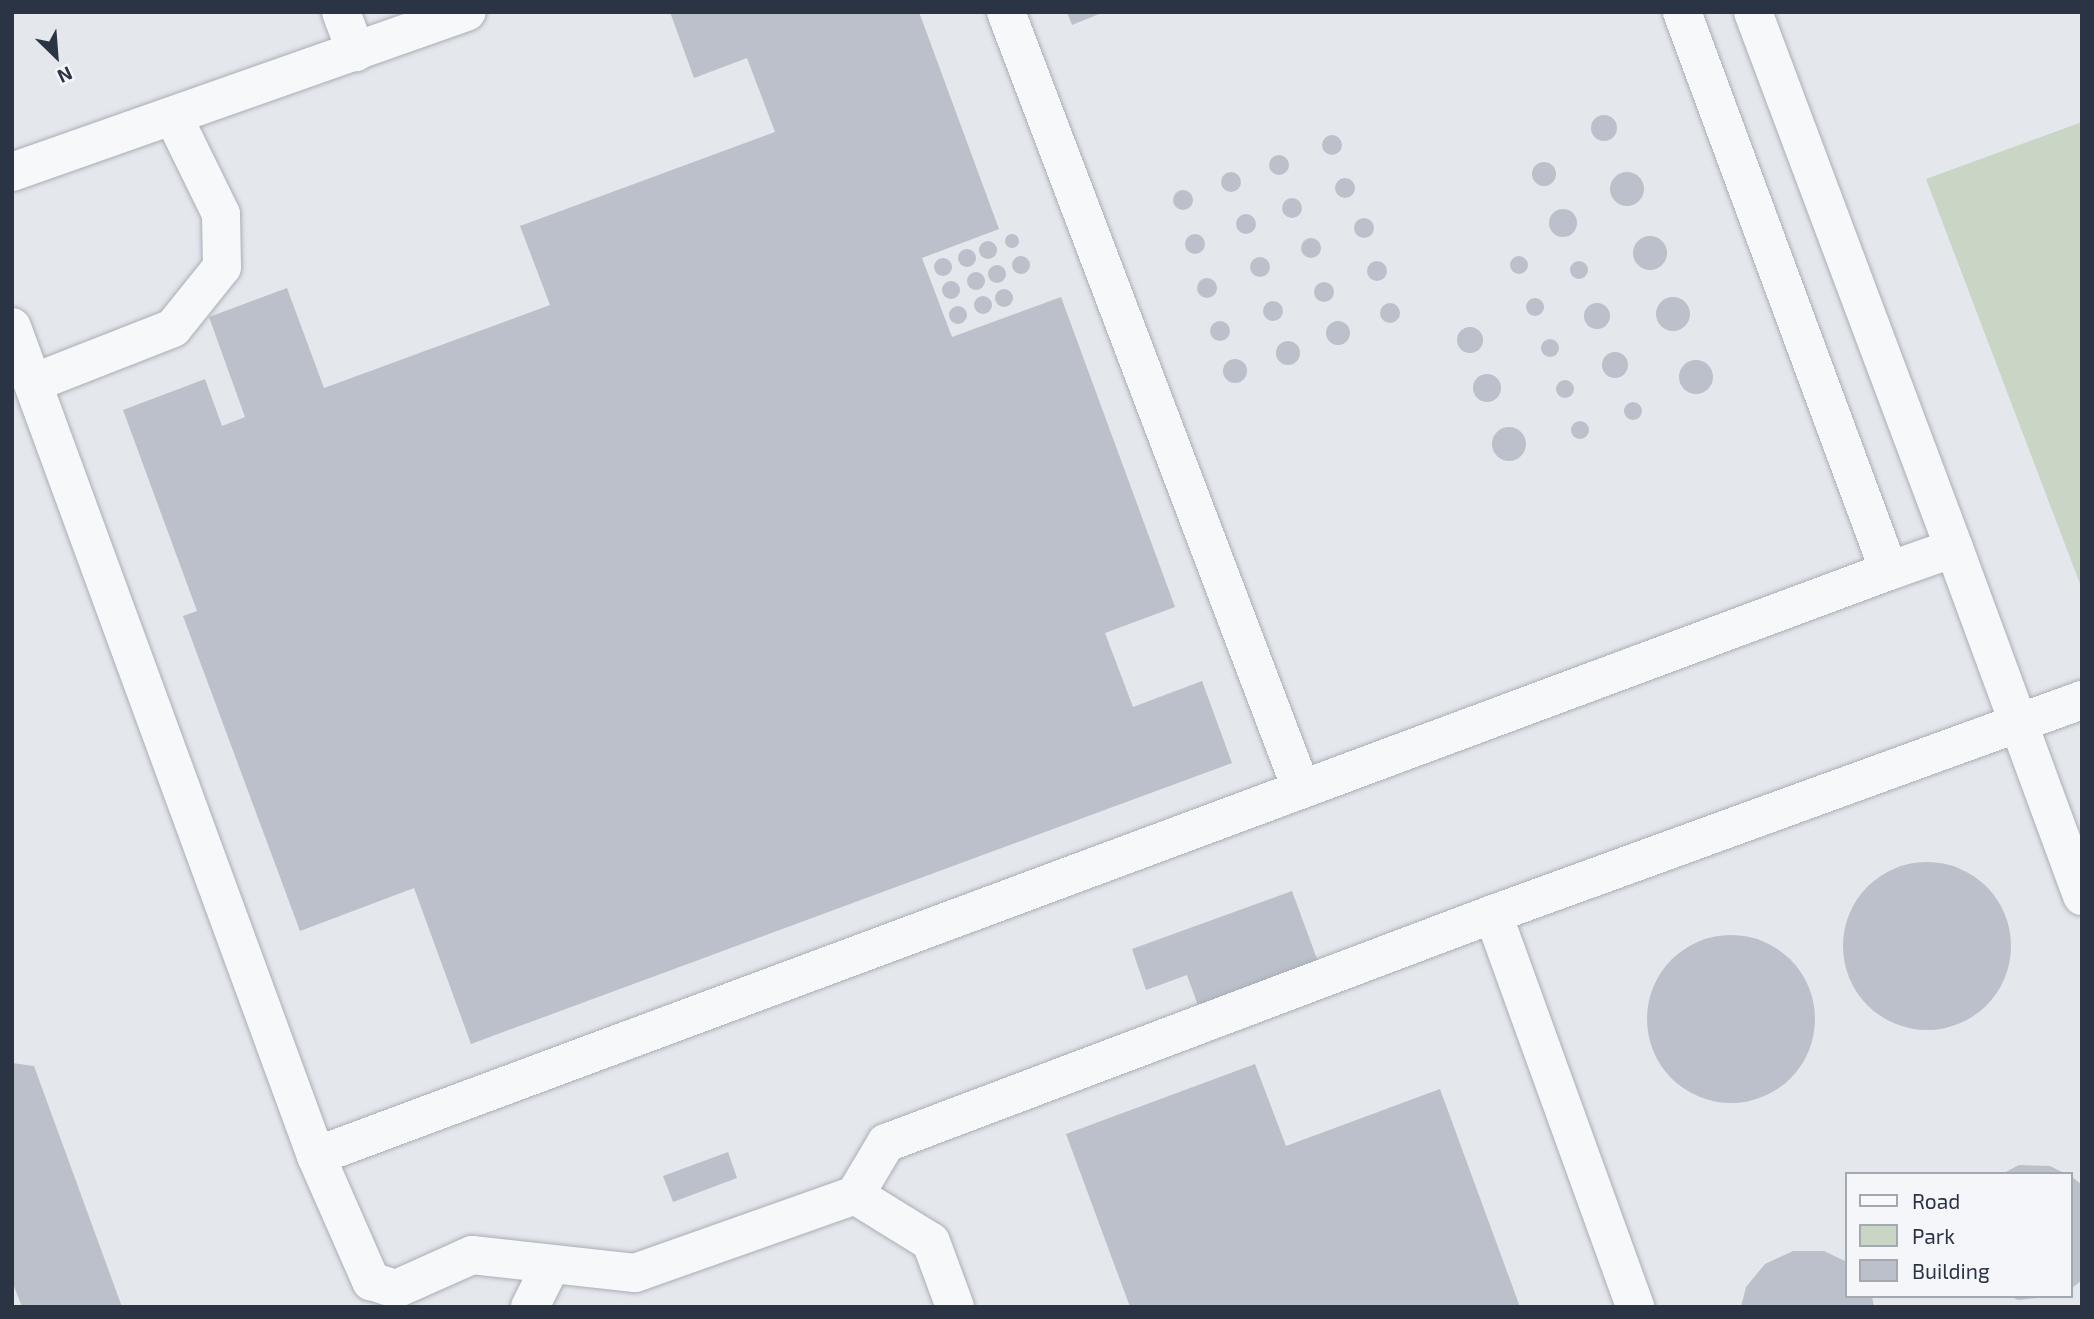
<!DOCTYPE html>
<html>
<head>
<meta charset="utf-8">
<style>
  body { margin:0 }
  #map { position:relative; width:2094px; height:1319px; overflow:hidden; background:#e4e7ec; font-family:"Exo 2",sans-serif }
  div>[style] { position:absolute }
  .green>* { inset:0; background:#c9d6c5 }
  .building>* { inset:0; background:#bbc0ca }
  .round { border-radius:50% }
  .roads { filter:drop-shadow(0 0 2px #a9aeb7) drop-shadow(0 0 2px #a9aeb7) }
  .minor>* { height:38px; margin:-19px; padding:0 19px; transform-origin:19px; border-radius:19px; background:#f7f8fa }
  span { translate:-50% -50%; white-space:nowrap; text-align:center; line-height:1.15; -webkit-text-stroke:6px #f4f6f9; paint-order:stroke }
  .frame { position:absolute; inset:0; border:14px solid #2b3445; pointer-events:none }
  .legend { position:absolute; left:1845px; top:1172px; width:228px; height:126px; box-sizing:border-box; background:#f4f6f9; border:2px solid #a4a8b1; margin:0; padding:9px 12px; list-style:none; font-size:21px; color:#2b3445 }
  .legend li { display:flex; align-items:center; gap:14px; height:35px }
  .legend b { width:35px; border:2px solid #a4a8b1 }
  .north { position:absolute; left:21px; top:21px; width:70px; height:70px; -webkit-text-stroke:5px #f4f6f9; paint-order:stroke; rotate:155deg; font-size:19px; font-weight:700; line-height:28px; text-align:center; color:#2b3445 }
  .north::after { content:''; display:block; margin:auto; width:24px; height:32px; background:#2b3445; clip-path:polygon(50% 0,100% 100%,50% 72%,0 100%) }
</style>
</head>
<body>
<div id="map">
  <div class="green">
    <i style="clip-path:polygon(2082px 122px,2082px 589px,1926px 179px)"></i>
  </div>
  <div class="building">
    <i style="clip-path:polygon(670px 12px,919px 12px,999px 229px,922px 258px,952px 337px,1061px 297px,1175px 607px,1105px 633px,1133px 707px,1202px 681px,1232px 763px,471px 1044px,414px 888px,300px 931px,183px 616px,197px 611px,123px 410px,205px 379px,222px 426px,245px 417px,209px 317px,287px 288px,324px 388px,550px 305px,520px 226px,775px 132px,747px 58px,694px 78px)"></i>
    <i style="clip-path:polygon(1067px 12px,1104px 12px,1072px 25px)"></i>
    <i class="round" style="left:1591px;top:115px;width:26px;height:26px"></i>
    <i class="round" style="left:1322px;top:135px;width:20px;height:20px"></i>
    <i class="round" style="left:1269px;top:155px;width:20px;height:20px"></i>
    <i class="round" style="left:1532px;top:162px;width:24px;height:24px"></i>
    <i class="round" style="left:1610px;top:172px;width:34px;height:34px"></i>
    <i class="round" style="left:1221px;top:172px;width:20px;height:20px"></i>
    <i class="round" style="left:1335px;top:178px;width:20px;height:20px"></i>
    <i class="round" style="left:1173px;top:190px;width:20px;height:20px"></i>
    <i class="round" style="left:1282px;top:198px;width:20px;height:20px"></i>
    <i class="round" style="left:1549px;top:209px;width:28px;height:28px"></i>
    <i class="round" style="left:1236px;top:214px;width:20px;height:20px"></i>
    <i class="round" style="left:1354px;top:218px;width:20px;height:20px"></i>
    <i class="round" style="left:1005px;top:234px;width:14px;height:14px"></i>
    <i class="round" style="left:1185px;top:234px;width:20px;height:20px"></i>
    <i class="round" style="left:1633px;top:236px;width:34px;height:34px"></i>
    <i class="round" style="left:1301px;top:238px;width:20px;height:20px"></i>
    <i class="round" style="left:979px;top:241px;width:18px;height:18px"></i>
    <i class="round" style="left:958px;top:249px;width:18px;height:18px"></i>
    <i class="round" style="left:1510px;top:256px;width:18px;height:18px"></i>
    <i class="round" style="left:1012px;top:256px;width:18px;height:18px"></i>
    <i class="round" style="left:1250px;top:257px;width:20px;height:20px"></i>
    <i class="round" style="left:934px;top:258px;width:18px;height:18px"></i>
    <i class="round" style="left:1570px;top:261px;width:18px;height:18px"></i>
    <i class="round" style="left:1367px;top:261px;width:20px;height:20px"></i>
    <i class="round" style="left:988px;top:265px;width:18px;height:18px"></i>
    <i class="round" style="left:967px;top:272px;width:18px;height:18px"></i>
    <i class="round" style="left:1197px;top:278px;width:20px;height:20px"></i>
    <i class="round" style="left:942px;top:281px;width:18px;height:18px"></i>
    <i class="round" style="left:1314px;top:282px;width:20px;height:20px"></i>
    <i class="round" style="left:995px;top:289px;width:18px;height:18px"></i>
    <i class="round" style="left:974px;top:296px;width:18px;height:18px"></i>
    <i class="round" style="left:1656px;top:297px;width:34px;height:34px"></i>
    <i class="round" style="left:1526px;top:298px;width:18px;height:18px"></i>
    <i class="round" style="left:1263px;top:301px;width:20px;height:20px"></i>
    <i class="round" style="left:1584px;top:303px;width:26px;height:26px"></i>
    <i class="round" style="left:1380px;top:303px;width:20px;height:20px"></i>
    <i class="round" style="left:949px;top:306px;width:18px;height:18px"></i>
    <i class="round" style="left:1326px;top:321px;width:24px;height:24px"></i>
    <i class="round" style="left:1210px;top:321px;width:20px;height:20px"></i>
    <i class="round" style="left:1457px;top:327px;width:26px;height:26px"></i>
    <i class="round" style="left:1541px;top:339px;width:18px;height:18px"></i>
    <i class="round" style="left:1276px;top:341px;width:24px;height:24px"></i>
    <i class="round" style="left:1602px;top:352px;width:26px;height:26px"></i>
    <i class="round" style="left:1223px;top:359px;width:24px;height:24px"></i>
    <i class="round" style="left:1679px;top:360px;width:34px;height:34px"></i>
    <i class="round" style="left:1473px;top:374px;width:28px;height:28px"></i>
    <i class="round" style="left:1556px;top:380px;width:18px;height:18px"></i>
    <i class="round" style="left:1624px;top:402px;width:18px;height:18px"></i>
    <i class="round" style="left:1571px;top:421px;width:18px;height:18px"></i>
    <i class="round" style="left:1492px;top:427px;width:34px;height:34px"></i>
    <i class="round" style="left:1843px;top:862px;width:168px;height:168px"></i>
    <i style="clip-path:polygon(1292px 891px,1320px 967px,1200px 1011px,1187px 975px,1146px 990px,1132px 949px)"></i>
    <i class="round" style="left:1647px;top:935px;width:168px;height:168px"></i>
    <i style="clip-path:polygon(12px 1063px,34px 1066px,122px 1307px,22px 1307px,12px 1281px)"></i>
    <i style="clip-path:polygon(1255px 1064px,1286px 1146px,1440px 1089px,1520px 1307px,1130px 1307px,1066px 1134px)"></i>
    <i style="clip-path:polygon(728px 1152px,737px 1178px,673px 1202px,663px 1176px)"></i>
    <i style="clip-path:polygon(2019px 1165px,2050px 1166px,2066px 1174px,2002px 1174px)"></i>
    <i style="clip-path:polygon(2071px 1176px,2082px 1185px,2082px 1280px,2071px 1289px)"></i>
    <i style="clip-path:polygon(1793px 1251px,1824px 1251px,1847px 1262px,1847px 1296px,1872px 1296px,1874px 1307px,1741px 1307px,1746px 1287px,1765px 1264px)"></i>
    <i style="clip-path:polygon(2010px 1296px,2057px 1296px,2018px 1300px)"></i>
  </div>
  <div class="roads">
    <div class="minor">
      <i style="left:341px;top:12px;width:43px;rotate:69.4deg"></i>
      <i style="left:1006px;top:12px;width:830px;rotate:69.19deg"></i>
      <i style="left:1753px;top:12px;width:572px;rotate:69.44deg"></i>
      <i style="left:12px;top:172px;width:482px;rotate:-19.4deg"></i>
      <i style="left:12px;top:327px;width:883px;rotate:69.86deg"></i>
      <i style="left:316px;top:1156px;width:137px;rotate:66.3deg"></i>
      <i style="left:371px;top:1281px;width:26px;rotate:18deg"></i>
      <i style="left:396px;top:1289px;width:83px;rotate:-24.1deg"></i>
      <i style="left:472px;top:1255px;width:164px;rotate:6.3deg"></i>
      <i style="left:635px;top:1273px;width:233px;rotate:-19.5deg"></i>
      <i style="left:855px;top:1195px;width:89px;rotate:31.7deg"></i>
      <i style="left:931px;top:1242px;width:69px;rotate:69.7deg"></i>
      <i style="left:33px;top:383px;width:150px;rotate:-21.4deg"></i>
      <i style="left:173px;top:328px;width:78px;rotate:-51.2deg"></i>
      <i style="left:222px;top:267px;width:53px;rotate:-91.1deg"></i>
      <i style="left:221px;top:214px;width:109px;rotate:-116.1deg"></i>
      <i style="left:1889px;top:571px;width:69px;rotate:-19.5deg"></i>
      <i style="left:1954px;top:548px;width:371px;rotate:69.8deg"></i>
      <i style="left:1493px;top:914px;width:418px;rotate:70.1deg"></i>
      <i style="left:316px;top:1156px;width:1678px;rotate:-20.4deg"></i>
      <i style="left:1889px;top:571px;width:596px;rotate:-110.32deg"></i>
      <i style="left:855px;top:1195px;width:61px;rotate:-59.2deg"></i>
      <i style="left:886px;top:1143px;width:649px;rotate:-20.67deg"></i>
      <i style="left:1493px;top:914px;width:627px;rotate:-19.97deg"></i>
      <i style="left:530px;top:1307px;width:45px;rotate:-63.4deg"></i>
    </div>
  </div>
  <div class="frame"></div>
  <ul class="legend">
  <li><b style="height:9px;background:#f7f8fa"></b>Road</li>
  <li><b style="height:19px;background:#c9d6c5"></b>Park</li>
  <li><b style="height:19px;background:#bbc0ca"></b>Building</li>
  </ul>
  <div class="north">N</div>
</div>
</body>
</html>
